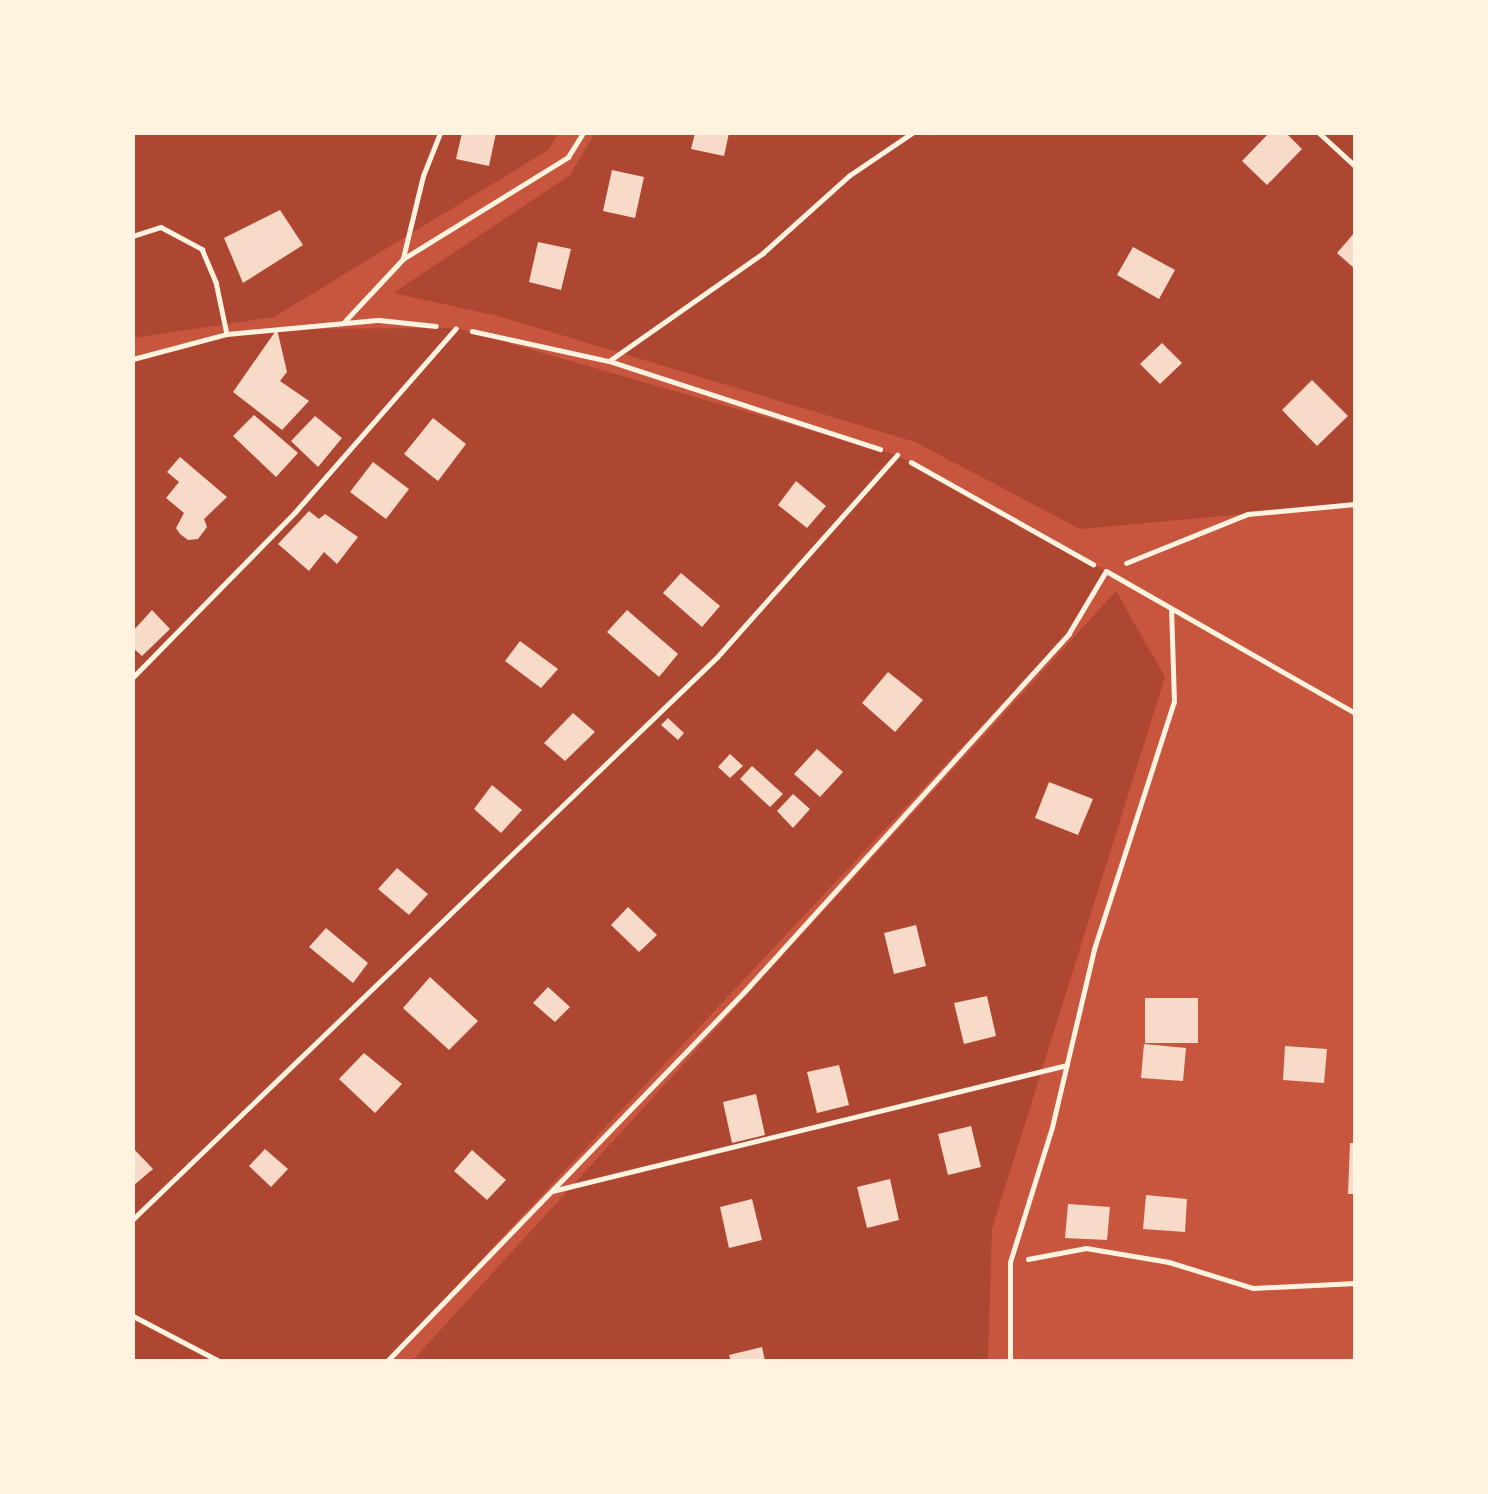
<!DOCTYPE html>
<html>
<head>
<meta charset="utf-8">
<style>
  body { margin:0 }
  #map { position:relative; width:1488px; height:1494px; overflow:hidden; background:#c8553d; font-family:"Source Sans 3",sans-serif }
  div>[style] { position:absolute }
  .green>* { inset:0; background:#ae4732 }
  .building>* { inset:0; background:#f7dbc8 }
  .path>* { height:4.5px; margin:-2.25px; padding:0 2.25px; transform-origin:2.25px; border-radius:2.25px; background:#fff3e0 }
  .service>* { height:5px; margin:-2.5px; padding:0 2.5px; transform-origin:2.5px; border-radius:2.5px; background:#fff3e0 }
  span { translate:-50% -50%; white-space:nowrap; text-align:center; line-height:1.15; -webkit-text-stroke:5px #fff3e0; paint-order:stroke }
  .frame { position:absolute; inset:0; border:135px solid #fff3e0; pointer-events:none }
</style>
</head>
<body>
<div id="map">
  <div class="green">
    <i style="clip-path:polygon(133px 133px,559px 133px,548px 150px,274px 317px,133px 338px)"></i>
    <i style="clip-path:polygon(595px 133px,1355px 133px,1355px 504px,1080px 529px,915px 442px,498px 316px,393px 293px,570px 175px)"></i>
    <i style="clip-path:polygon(456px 328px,897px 455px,1106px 571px,1069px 633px,386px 1361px,133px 1361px,133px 359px,227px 334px,277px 329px)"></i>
    <i style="clip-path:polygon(1116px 591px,1165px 677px,992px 1229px,988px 1361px,412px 1361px)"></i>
  </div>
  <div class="building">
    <i style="clip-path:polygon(462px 133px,496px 133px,489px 166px,456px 159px)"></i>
    <i style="clip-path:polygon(695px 133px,729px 133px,724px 156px,691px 149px)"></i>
    <i style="clip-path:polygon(1269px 133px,1286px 133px,1302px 149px,1267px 185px,1242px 161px)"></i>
    <i style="clip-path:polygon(612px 170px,644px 177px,635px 218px,603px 211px)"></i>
    <i style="clip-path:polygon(280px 210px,303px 245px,243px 283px,224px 238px)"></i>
    <i style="clip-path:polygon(1355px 232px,1355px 269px,1337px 253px)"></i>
    <i style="clip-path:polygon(538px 242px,571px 249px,561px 290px,529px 282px)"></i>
    <i style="clip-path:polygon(1133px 247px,1175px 270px,1159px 299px,1117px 275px)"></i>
    <i style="clip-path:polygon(277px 329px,287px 372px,280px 381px,309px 401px,282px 430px,233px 392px)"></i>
    <i style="clip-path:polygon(1162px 343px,1182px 363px,1160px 384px,1140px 364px)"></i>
    <i style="clip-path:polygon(1312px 380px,1348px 416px,1317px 446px,1282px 410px)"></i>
    <i style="clip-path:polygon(254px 415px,298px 453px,276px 477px,233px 436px)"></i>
    <i style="clip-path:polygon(315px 416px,342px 438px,318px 467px,291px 441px)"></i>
    <i style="clip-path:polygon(433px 418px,466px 444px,438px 481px,404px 454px)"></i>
    <i style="clip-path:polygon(180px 457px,227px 497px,204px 519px,207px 527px,198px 539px,188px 540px,180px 534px,176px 528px,184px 513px,166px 498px,179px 482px,167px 472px)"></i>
    <i style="clip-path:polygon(373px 462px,409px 489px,386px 519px,350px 492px)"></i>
    <i style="clip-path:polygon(796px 481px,826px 506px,807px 528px,778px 505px)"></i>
    <i style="clip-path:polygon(309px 511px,319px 519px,325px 514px,358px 537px,337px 564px,324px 552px,309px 571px,278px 544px)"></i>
    <i style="clip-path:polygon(681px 573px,720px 606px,702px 627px,663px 593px)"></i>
    <i style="clip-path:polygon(152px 610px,170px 629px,142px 656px,133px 648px,133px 631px)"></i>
    <i style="clip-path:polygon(627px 610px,678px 654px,659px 677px,607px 632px)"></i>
    <i style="clip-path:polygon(520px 641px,558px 669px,541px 688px,505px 661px)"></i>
    <i style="clip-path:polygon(888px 672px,923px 700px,895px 732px,862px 703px)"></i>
    <i style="clip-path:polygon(573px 713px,595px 732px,565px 761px,544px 743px)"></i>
    <i style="clip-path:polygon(668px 718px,684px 733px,678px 740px,661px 725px)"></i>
    <i style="clip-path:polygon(817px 749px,843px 772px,820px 797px,794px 774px)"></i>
    <i style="clip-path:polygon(730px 754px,743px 766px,730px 778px,718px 767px)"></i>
    <i style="clip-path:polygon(752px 766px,783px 794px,770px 807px,740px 779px)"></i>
    <i style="clip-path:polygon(1049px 782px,1093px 799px,1078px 835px,1035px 818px)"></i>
    <i style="clip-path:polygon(492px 785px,522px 810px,501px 833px,474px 809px)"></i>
    <i style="clip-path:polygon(793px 794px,810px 809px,793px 828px,777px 811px)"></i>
    <i style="clip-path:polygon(397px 868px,428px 894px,409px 915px,378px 889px)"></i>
    <i style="clip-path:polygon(628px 907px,657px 935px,639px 952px,611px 925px)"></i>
    <i style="clip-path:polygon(916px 925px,926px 966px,894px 974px,884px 933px)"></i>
    <i style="clip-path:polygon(326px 928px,368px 963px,353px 983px,309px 947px)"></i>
    <i style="clip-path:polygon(430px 977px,478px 1021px,449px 1050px,403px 1008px)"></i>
    <i style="clip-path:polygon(548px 987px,570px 1007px,555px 1022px,533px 1003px)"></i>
    <i style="clip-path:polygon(987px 996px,996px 1036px,964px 1044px,954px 1003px)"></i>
    <i style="clip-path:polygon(1145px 998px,1198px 998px,1198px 1043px,1145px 1043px)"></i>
    <i style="clip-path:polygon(1144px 1044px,1186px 1048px,1183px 1081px,1141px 1078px)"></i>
    <i style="clip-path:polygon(1285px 1046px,1327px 1049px,1324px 1083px,1283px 1080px)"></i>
    <i style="clip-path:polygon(364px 1053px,402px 1084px,375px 1113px,339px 1079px)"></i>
    <i style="clip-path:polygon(839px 1065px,849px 1105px,817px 1113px,807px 1072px)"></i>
    <i style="clip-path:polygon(756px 1094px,765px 1135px,732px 1143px,723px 1102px)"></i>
    <i style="clip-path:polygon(971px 1126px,981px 1167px,948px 1175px,938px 1134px)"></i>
    <i style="clip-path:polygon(1350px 1143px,1355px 1143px,1355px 1194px,1348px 1194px)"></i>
    <i style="clip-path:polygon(133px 1148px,153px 1169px,133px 1186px)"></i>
    <i style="clip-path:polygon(265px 1149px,288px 1169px,271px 1187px,249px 1166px)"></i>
    <i style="clip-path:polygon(472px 1150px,506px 1180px,487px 1200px,454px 1171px)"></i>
    <i style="clip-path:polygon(890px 1179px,899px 1220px,867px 1228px,857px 1187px)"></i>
    <i style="clip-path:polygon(1146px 1195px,1187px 1199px,1185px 1232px,1143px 1229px)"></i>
    <i style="clip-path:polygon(752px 1199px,762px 1240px,729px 1248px,720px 1207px)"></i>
    <i style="clip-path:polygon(1068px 1204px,1110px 1207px,1107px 1240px,1065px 1238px)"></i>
    <i style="clip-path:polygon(762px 1347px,765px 1361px,731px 1361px,729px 1355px)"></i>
  </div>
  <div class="path">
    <i style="left:133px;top:236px;width:29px;rotate:-18deg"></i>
    <i style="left:161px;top:227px;width:47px;rotate:28.2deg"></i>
    <i style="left:202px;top:249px;width:36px;rotate:67deg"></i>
    <i style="left:216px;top:282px;width:53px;rotate:78.1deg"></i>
    <i style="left:403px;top:258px;width:84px;rotate:-76.3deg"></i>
    <i style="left:423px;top:176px;width:46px;rotate:-68.4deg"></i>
    <i style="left:345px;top:321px;width:85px;rotate:-46.9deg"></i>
    <i style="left:403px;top:259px;width:194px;rotate:-31.7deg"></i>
    <i style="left:568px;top:157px;width:28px;rotate:-58deg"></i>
    <i style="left:472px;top:331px;width:140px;rotate:12.4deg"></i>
    <i style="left:609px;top:361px;width:285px;rotate:18deg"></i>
    <i style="left:133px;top:359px;width:97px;rotate:-14.9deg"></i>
    <i style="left:227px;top:334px;width:153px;rotate:-5.3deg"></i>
    <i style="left:379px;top:320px;width:57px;rotate:6deg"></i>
    <i style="left:609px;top:361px;width:188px;rotate:-35deg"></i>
    <i style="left:763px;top:253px;width:117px;rotate:-41.9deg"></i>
    <i style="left:850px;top:175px;width:75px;rotate:-34.1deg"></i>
    <i style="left:911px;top:462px;width:209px;rotate:29.3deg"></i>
    <i style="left:1126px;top:563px;width:131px;rotate:-21.9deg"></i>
    <i style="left:1248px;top:514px;width:107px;rotate:-5.3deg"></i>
    <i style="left:1028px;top:1259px;width:59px;rotate:-10.7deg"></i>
    <i style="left:1086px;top:1248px;width:84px;rotate:9.6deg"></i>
    <i style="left:1169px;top:1262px;width:88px;rotate:17.2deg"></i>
    <i style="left:1253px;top:1288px;width:102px;rotate:-2.8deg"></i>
  </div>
  <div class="service">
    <i style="left:1319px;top:133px;width:49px;rotate:42.5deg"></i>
    <i style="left:133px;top:677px;width:231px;rotate:-45.5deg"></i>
    <i style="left:295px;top:512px;width:244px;rotate:-48.8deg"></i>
    <i style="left:552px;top:1191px;width:530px;rotate:-13.75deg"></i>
    <i style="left:133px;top:1219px;width:810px;rotate:-43.9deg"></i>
    <i style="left:717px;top:657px;width:271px;rotate:-48.3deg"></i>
    <i style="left:133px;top:1316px;width:97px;rotate:27.6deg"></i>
    <i style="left:387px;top:1361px;width:513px;rotate:-45.95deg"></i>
    <i style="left:744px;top:992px;width:484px;rotate:-47.8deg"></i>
    <i style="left:1069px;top:633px;width:72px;rotate:-59.2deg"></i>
    <i style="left:1106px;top:571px;width:287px;rotate:29.7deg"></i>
    <i style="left:1010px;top:1361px;width:99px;rotate:-90deg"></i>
    <i style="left:1010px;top:1262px;width:141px;rotate:-72.7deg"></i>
    <i style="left:1052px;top:1127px;width:183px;rotate:-76.7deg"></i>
    <i style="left:1094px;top:949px;width:260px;rotate:-72.1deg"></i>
    <i style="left:1174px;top:702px;width:93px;rotate:-91.8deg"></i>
  </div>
  <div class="frame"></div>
</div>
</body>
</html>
